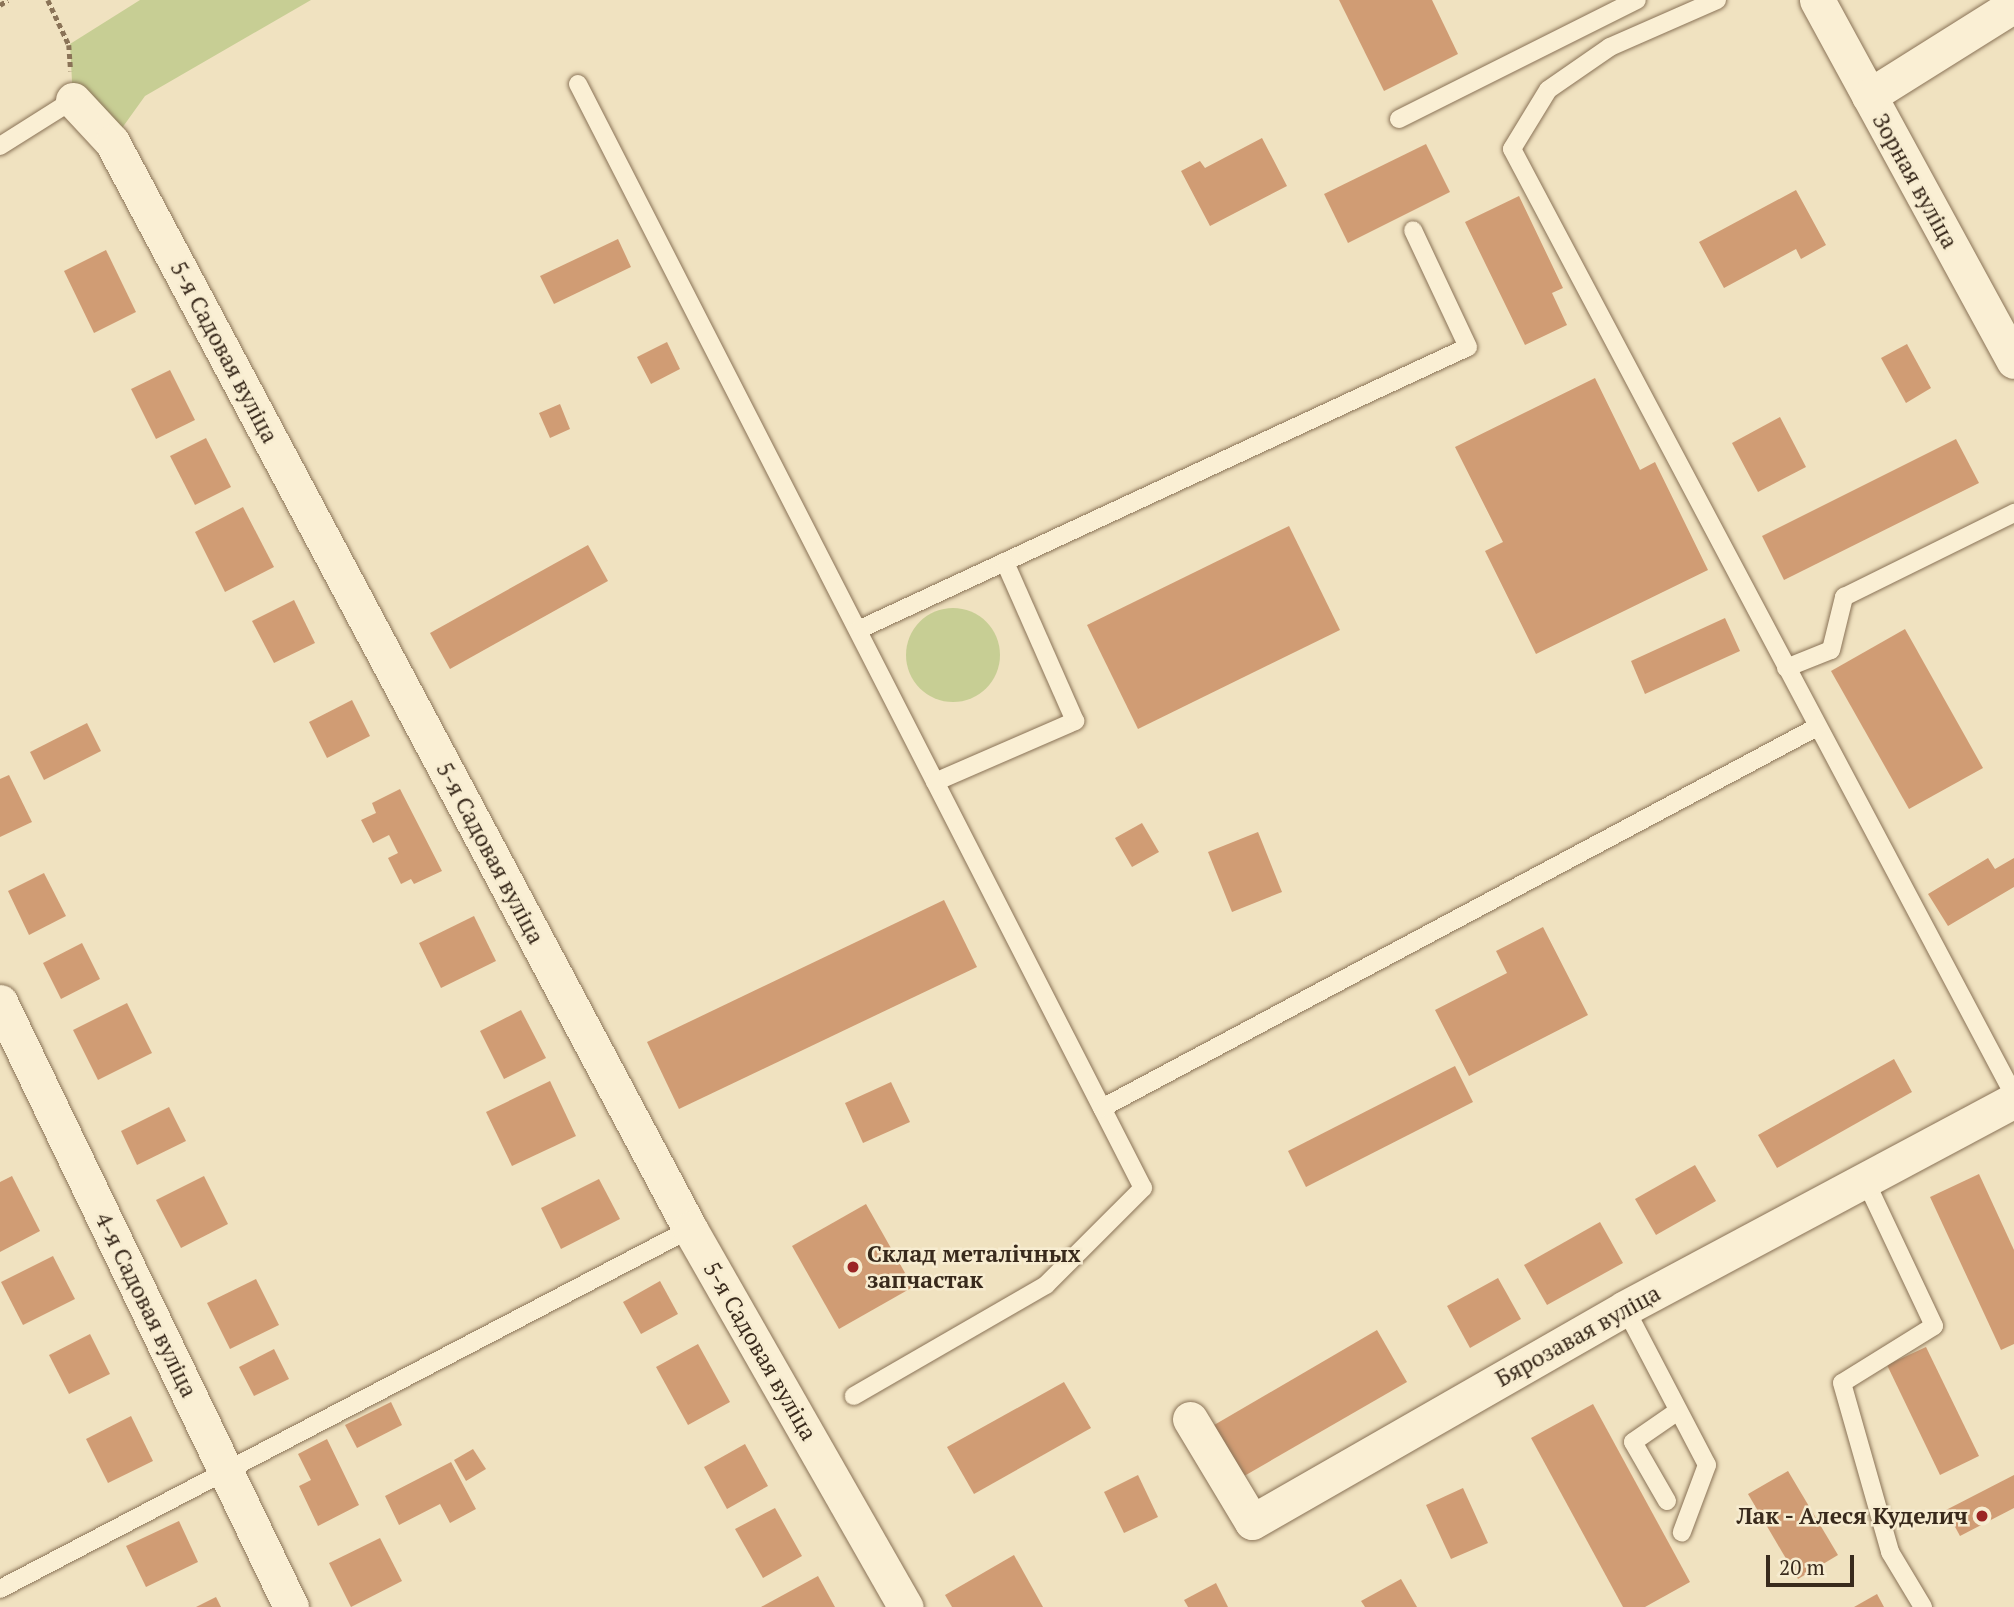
<!DOCTYPE html>
<html>
<head>
<meta charset="utf-8">
<style>
  body { margin:0 }
  #map { position:relative; width:2014px; height:1607px; overflow:hidden; background:#f0e2c0; font-family:"PT Serif",serif }
  div>[style] { position:absolute }
  .green>* { inset:0; background:#c7ce94 }
  .round { border-radius:50% }
  .building>* { inset:0; background:#d09c74 }
  .path>* { height:4.5px; margin-top:-2.25px; transform-origin:0; background:repeating-linear-gradient(90deg,#8a7357 0 5px,transparent 0 8.5px) }
  .roads { filter:drop-shadow(0 0 2px #8a7357) drop-shadow(0 0 2px #8a7357) }
  .lane>* { height:18px; margin:-9px; padding:0 9px; transform-origin:9px; border-radius:9px; background:#faefd4 }
  .street>* { height:35px; margin:-17.5px; padding:0 17.5px; transform-origin:17.5px; border-radius:17.5px; background:#faefd4 }
  .dots>* { width:19px; height:19px; translate:-50% -50%; box-sizing:border-box; border:4px solid #f7ecd0; border-radius:50% }
  span { translate:-50% -50%; white-space:nowrap; text-align:center; line-height:1.15; -webkit-text-stroke:5px #f7ecd0; paint-order:stroke }
  .street-label { font-size:23px; color:#392a1c }
  .poi-label { font-size:23px; color:#392a1c; font-weight:700 }
  .left { translate:0 -50%; text-align:left }
  .right { translate:-100% -50%; text-align:right }
  .scale { position:absolute; left:1766px; top:1555px; width:88px; height:32px; box-sizing:border-box; border:4px solid #392a1c; border-top:0; padding-left:9px; font-size:21px; line-height:24px; white-space:nowrap; color:#392a1c; -webkit-text-stroke:5px #f7ecd0; paint-order:stroke }
</style>
</head>
<body>
<div id="map">
  <div class="green">
    <i style="clip-path:polygon(140px 0,311px 0,145px 96px,112px 142px,73px 100px,70px 44px)"></i>
    <i class="round" style="left:906px;top:608px;width:94px;height:94px"></i>
  </div>
  <div class="building">
    <i style="clip-path:polygon(1339px 0,1432px 0,1458px 54px,1384px 91px)"></i>
    <i style="clip-path:polygon(1262px 138px,1287px 186px,1210px 226px,1181px 171px,1200px 161px,1205px 168px)"></i>
    <i style="clip-path:polygon(1426px 144px,1450px 192px,1348px 243px,1324px 194px)"></i>
    <i style="clip-path:polygon(1796px 190px,1826px 245px,1801px 259px,1796px 249px,1724px 288px,1699px 242px)"></i>
    <i style="clip-path:polygon(1519px 196px,1563px 288px,1552px 293px,1567px 325px,1525px 345px,1465px 222px)"></i>
    <i style="clip-path:polygon(618px 239px,631px 267px,554px 304px,540px 276px)"></i>
    <i style="clip-path:polygon(106px 250px,136px 312px,94px 333px,64px 271px)"></i>
    <i style="clip-path:polygon(667px 342px,680px 369px,651px 384px,637px 357px)"></i>
    <i style="clip-path:polygon(1907px 344px,1931px 388px,1906px 403px,1881px 358px)"></i>
    <i style="clip-path:polygon(170px 370px,195px 420px,156px 439px,131px 389px)"></i>
    <i style="clip-path:polygon(1595px 378px,1640px 470px,1655px 462px,1708px 570px,1536px 654px,1485px 551px,1503px 542px,1455px 447px)"></i>
    <i style="clip-path:polygon(560px 404px,570px 429px,550px 438px,539px 413px)"></i>
    <i style="clip-path:polygon(1780px 417px,1806px 467px,1758px 492px,1732px 443px)"></i>
    <i style="clip-path:polygon(206px 438px,231px 487px,195px 505px,170px 456px)"></i>
    <i style="clip-path:polygon(1956px 439px,1979px 483px,1784px 580px,1762px 536px)"></i>
    <i style="clip-path:polygon(243px 507px,274px 567px,225px 592px,195px 532px)"></i>
    <i style="clip-path:polygon(1289px 526px,1340px 630px,1138px 729px,1087px 625px)"></i>
    <i style="clip-path:polygon(588px 545px,608px 581px,450px 669px,430px 633px)"></i>
    <i style="clip-path:polygon(294px 600px,315px 643px,274px 663px,252px 621px)"></i>
    <i style="clip-path:polygon(1725px 618px,1740px 651px,1645px 694px,1631px 661px)"></i>
    <i style="clip-path:polygon(1905px 629px,1983px 768px,1909px 809px,1831px 671px)"></i>
    <i style="clip-path:polygon(352px 700px,370px 736px,327px 758px,309px 722px)"></i>
    <i style="clip-path:polygon(87px 723px,101px 751px,44px 780px,30px 752px)"></i>
    <i style="clip-path:polygon(9px 775px,32px 822px,0 837px,0 779px)"></i>
    <i style="clip-path:polygon(400px 789px,442px 871px,414px 884px,411px 879px,401px 884px,388px 858px,398px 853px,389px 835px,373px 843px,361px 820px,376px 813px,372px 803px)"></i>
    <i style="clip-path:polygon(1142px 823px,1159px 852px,1132px 867px,1115px 838px)"></i>
    <i style="clip-path:polygon(1258px 832px,1282px 892px,1232px 912px,1208px 852px)"></i>
    <i style="clip-path:polygon(1988px 858px,1995px 869px,2014px 858px,2014px 887px,1948px 926px,1928px 894px)"></i>
    <i style="clip-path:polygon(44px 873px,66px 916px,29px 935px,8px 891px)"></i>
    <i style="clip-path:polygon(944px 900px,977px 967px,679px 1109px,647px 1042px)"></i>
    <i style="clip-path:polygon(474px 916px,496px 961px,441px 988px,419px 943px)"></i>
    <i style="clip-path:polygon(1543px 927px,1588px 1015px,1469px 1076px,1435px 1010px,1507px 973px,1496px 951px)"></i>
    <i style="clip-path:polygon(82px 943px,100px 979px,61px 999px,43px 963px)"></i>
    <i style="clip-path:polygon(127px 1003px,152px 1053px,98px 1080px,73px 1030px)"></i>
    <i style="clip-path:polygon(521px 1010px,546px 1058px,504px 1079px,480px 1031px)"></i>
    <i style="clip-path:polygon(1894px 1059px,1912px 1092px,1777px 1168px,1758px 1135px)"></i>
    <i style="clip-path:polygon(1455px 1066px,1473px 1102px,1306px 1187px,1288px 1151px)"></i>
    <i style="clip-path:polygon(550px 1081px,576px 1136px,512px 1166px,486px 1112px)"></i>
    <i style="clip-path:polygon(891px 1082px,910px 1122px,863px 1143px,845px 1103px)"></i>
    <i style="clip-path:polygon(169px 1107px,186px 1141px,137px 1165px,121px 1131px)"></i>
    <i style="clip-path:polygon(1695px 1165px,1716px 1201px,1656px 1235px,1635px 1199px)"></i>
    <i style="clip-path:polygon(1979px 1174px,2014px 1250px,2014px 1344px,2001px 1350px,1930px 1197px)"></i>
    <i style="clip-path:polygon(12px 1176px,40px 1231px,0 1252px,0 1182px)"></i>
    <i style="clip-path:polygon(204px 1176px,228px 1224px,181px 1248px,156px 1200px)"></i>
    <i style="clip-path:polygon(599px 1179px,620px 1219px,561px 1249px,541px 1208px)"></i>
    <i style="clip-path:polygon(866px 1204px,913px 1287px,839px 1329px,792px 1246px)"></i>
    <i style="clip-path:polygon(1600px 1222px,1623px 1263px,1547px 1305px,1524px 1265px)"></i>
    <i style="clip-path:polygon(53px 1256px,75px 1299px,23px 1325px,1px 1282px)"></i>
    <i style="clip-path:polygon(1498px 1278px,1521px 1319px,1470px 1348px,1447px 1306px)"></i>
    <i style="clip-path:polygon(256px 1279px,279px 1325px,230px 1349px,207px 1303px)"></i>
    <i style="clip-path:polygon(660px 1281px,678px 1314px,641px 1334px,623px 1302px)"></i>
    <i style="clip-path:polygon(1377px 1330px,1407px 1382px,1239px 1479px,1209px 1428px)"></i>
    <i style="clip-path:polygon(90px 1334px,110px 1374px,69px 1394px,49px 1355px)"></i>
    <i style="clip-path:polygon(698px 1344px,730px 1402px,688px 1425px,656px 1367px)"></i>
    <i style="clip-path:polygon(1926px 1347px,1979px 1456px,1940px 1475px,1887px 1365px)"></i>
    <i style="clip-path:polygon(274px 1349px,289px 1379px,254px 1396px,239px 1367px)"></i>
    <i style="clip-path:polygon(1064px 1382px,1091px 1428px,974px 1494px,947px 1447px)"></i>
    <i style="clip-path:polygon(391px 1402px,402px 1425px,357px 1448px,345px 1425px)"></i>
    <i style="clip-path:polygon(1593px 1404px,1690px 1582px,1645px 1607px,1623px 1607px,1531px 1438px)"></i>
    <i style="clip-path:polygon(131px 1416px,153px 1461px,108px 1483px,86px 1439px)"></i>
    <i style="clip-path:polygon(327px 1439px,359px 1505px,318px 1526px,299px 1486px,311px 1480px,298px 1454px)"></i>
    <i style="clip-path:polygon(745px 1444px,768px 1486px,727px 1509px,704px 1467px)"></i>
    <i style="clip-path:polygon(473px 1449px,486px 1469px,466px 1481px,454px 1460px)"></i>
    <i style="clip-path:polygon(451px 1462px,476px 1509px,450px 1523px,440px 1504px,399px 1525px,385px 1496px)"></i>
    <i style="clip-path:polygon(1788px 1471px,1838px 1555px,1798px 1579px,1748px 1494px)"></i>
    <i style="clip-path:polygon(1138px 1475px,1158px 1517px,1124px 1533px,1104px 1492px)"></i>
    <i style="clip-path:polygon(2014px 1475px,2014px 1508px,1960px 1536px,1946px 1510px)"></i>
    <i style="clip-path:polygon(1463px 1488px,1488px 1543px,1451px 1559px,1426px 1505px)"></i>
    <i style="clip-path:polygon(775px 1508px,802px 1556px,763px 1578px,735px 1529px)"></i>
    <i style="clip-path:polygon(179px 1521px,198px 1562px,146px 1587px,126px 1546px)"></i>
    <i style="clip-path:polygon(380px 1538px,402px 1581px,351px 1607px,329px 1563px)"></i>
    <i style="clip-path:polygon(1014px 1555px,1043px 1607px,952px 1607px,945px 1595px)"></i>
    <i style="clip-path:polygon(818px 1576px,835px 1607px,761px 1607px)"></i>
    <i style="clip-path:polygon(1401px 1579px,1417px 1607px,1365px 1607px,1361px 1601px)"></i>
    <i style="clip-path:polygon(1216px 1583px,1228px 1607px,1188px 1607px,1184px 1600px)"></i>
    <i style="clip-path:polygon(1877px 1594px,1884px 1607px,1854px 1607px)"></i>
    <i style="clip-path:polygon(216px 1597px,221px 1607px,196px 1607px)"></i>
  </div>
  <div class="path">
    <i style="left:48px;top:0;width:50px;rotate:65deg"></i>
    <i style="left:69px;top:45px;width:26px;rotate:86deg"></i>
    <i style="left:0;top:5px;width:9px;rotate:-32deg"></i>
  </div>
  <div class="roads">
    <div class="lane">
      <i style="left:1717px;top:0;width:117px;rotate:156.3deg"></i>
      <i style="left:1610px;top:47px;width:75px;rotate:145.3deg"></i>
      <i style="left:1548px;top:90px;width:69px;rotate:121.4deg"></i>
      <i style="left:1512px;top:149px;width:1071px;rotate:62.05deg"></i>
      <i style="left:578px;top:84px;width:1240px;rotate:62.9deg"></i>
      <i style="left:1143px;top:1188px;width:137px;rotate:135deg"></i>
      <i style="left:1046px;top:1285px;width:222px;rotate:150deg"></i>
      <i style="left:1399px;top:119px;width:266px;rotate:-26.6deg"></i>
      <i style="left:0;top:146px;width:86px;rotate:-32.2deg"></i>
      <i style="left:858px;top:630px;width:672px;rotate:-24.89deg"></i>
      <i style="left:1468px;top:347px;width:129px;rotate:-115.2deg"></i>
      <i style="left:1786px;top:668px;width:48px;rotate:-21.8deg"></i>
      <i style="left:1831px;top:650px;width:55px;rotate:-76.2deg"></i>
      <i style="left:1844px;top:597px;width:190px;rotate:-26.3deg"></i>
      <i style="left:935px;top:782px;width:153px;rotate:-23.5deg"></i>
      <i style="left:1075px;top:721px;width:174px;rotate:-113.8deg"></i>
      <i style="left:1102px;top:1108px;width:810px;rotate:-28.05deg"></i>
      <i style="left:1866px;top:1182px;width:159px;rotate:64.7deg"></i>
      <i style="left:1934px;top:1326px;width:108px;rotate:148.2deg"></i>
      <i style="left:1842px;top:1383px;width:176px;rotate:74.1deg"></i>
      <i style="left:1890px;top:1552px;width:64px;rotate:59deg"></i>
      <i style="left:1625px;top:1308px;width:177px;rotate:62.4deg"></i>
      <i style="left:1707px;top:1465px;width:72px;rotate:110.5deg"></i>
      <i style="left:1667px;top:1501px;width:68px;rotate:-120deg"></i>
      <i style="left:1633px;top:1442px;width:55px;rotate:-34.6deg"></i>
      <i style="left:0;top:1589px;width:778px;rotate:-27.55deg"></i>
    </div>
    <div class="street">
      <i style="left:1817px;top:0;width:411px;rotate:61.4deg"></i>
      <i style="left:1869px;top:96px;width:171px;rotate:-32.1deg"></i>
      <i style="left:73px;top:100px;width:57px;rotate:47.1deg"></i>
      <i style="left:112px;top:142px;width:1231px;rotate:62deg"></i>
      <i style="left:690px;top:1229px;width:435px;rotate:60.3deg"></i>
      <i style="left:0;top:1002px;width:671px;rotate:64.31deg"></i>
      <i style="left:1190px;top:1419px;width:120px;rotate:59deg"></i>
      <i style="left:1252px;top:1522px;width:430px;rotate:-29.8deg"></i>
      <i style="left:1625px;top:1308px;width:441px;rotate:-28.1deg"></i>
    </div>
  </div>
  <div class="dots">
    <i style="left:853px;top:1267px;background:#9c2524"></i>
    <i style="left:1982px;top:1516px;background:#9c2524"></i>
  </div>
  <div class="street-label">
    <span style="left:1915px;top:181px;rotate:61deg">Зорная вуліца</span>
    <span style="left:224px;top:352px;rotate:62deg">5-я Садовая вуліца</span>
    <span style="left:490px;top:853px;rotate:62deg">5-я Садовая вуліца</span>
    <span style="left:146px;top:1305px;rotate:64deg">4-я Садовая вуліца</span>
    <span style="left:1578px;top:1336px;rotate:-29deg">Бярозавая вуліца</span>
    <span style="left:760px;top:1351px;rotate:60deg">5-я Садовая вуліца</span>
  </div>
  <div class="poi-label">
    <span class="left" style="left:867px;top:1267px">Склад металічных<br>запчастак</span>
    <span class="right" style="left:1968px;top:1516px">Лак - Алеся Куделич</span>
  </div>
  <div class="scale">20 m</div>
</div>
</body>
</html>
